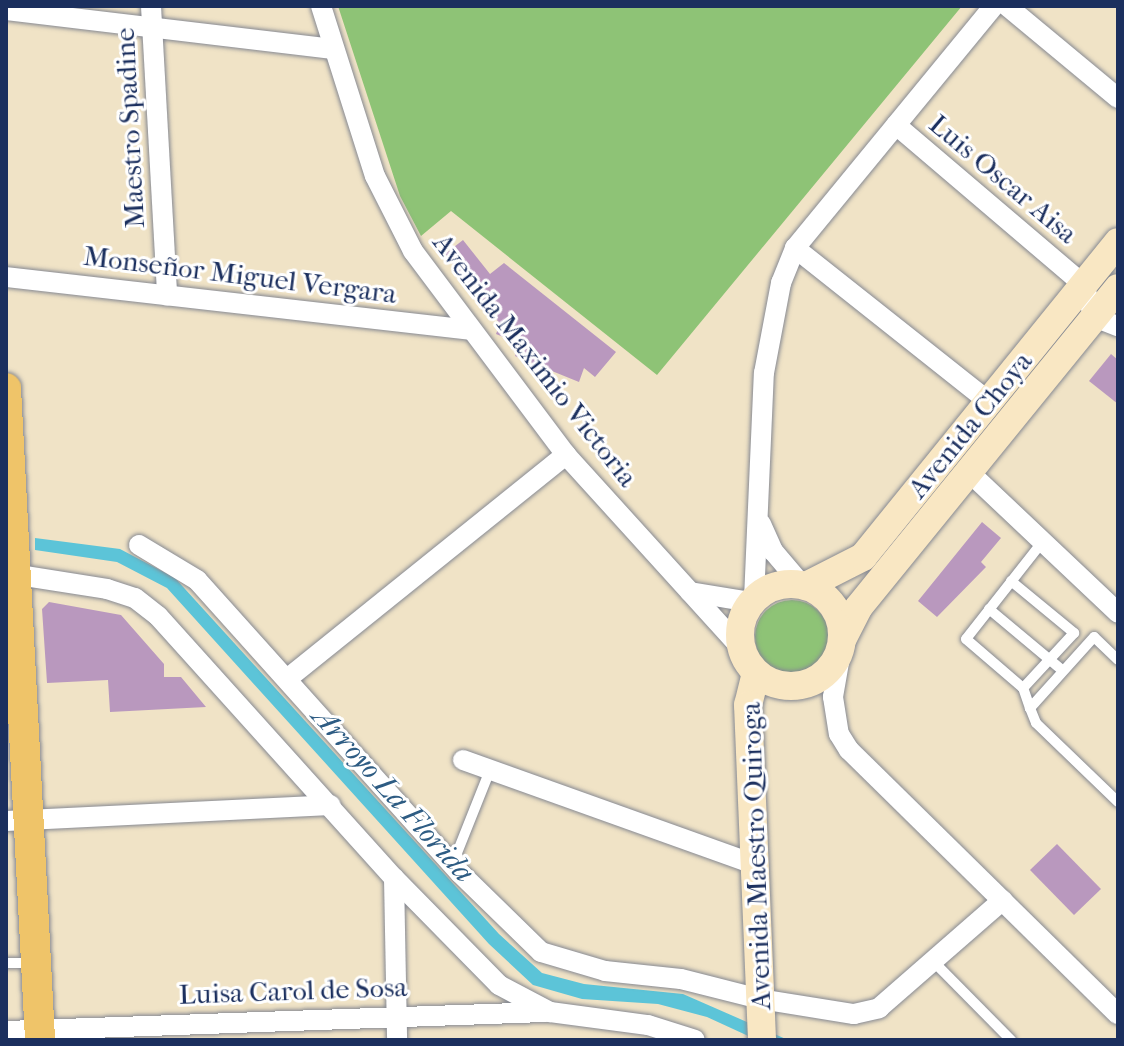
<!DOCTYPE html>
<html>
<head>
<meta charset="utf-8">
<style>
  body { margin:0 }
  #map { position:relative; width:1124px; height:1046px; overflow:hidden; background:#f0e3c6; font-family:"IM FELL French Canon",serif }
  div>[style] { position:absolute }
  .green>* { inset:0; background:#8ec376 }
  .round { border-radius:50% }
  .water>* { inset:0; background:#5cc4d8 }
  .building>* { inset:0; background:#b998be }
  .roads { filter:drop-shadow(0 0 2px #868992) drop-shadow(0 0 2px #868992) }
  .lane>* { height:10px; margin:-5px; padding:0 5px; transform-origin:5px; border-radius:5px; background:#fff }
  .street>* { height:20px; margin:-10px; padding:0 10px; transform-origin:10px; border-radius:10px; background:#fff }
  .secondary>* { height:28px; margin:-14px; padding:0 14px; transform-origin:14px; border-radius:14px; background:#f9e7c3 }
  .secondary>.ring { margin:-14px; padding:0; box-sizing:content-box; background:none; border:28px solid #f9e7c3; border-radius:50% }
  .primary>* { height:30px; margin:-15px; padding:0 15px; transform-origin:15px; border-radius:15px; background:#efc469 }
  span { translate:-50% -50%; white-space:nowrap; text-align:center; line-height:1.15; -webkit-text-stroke:6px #fff; paint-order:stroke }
  .street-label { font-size:28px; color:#1b2f5e }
  .water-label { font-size:30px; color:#2e5c83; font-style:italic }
  .frame { position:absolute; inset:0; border:8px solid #1b2f5e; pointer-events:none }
</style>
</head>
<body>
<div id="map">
  <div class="green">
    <i style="clip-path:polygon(338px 6px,962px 6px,657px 375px,451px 211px,421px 236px,400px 196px)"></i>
    <i class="round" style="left:755px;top:600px;width:74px;height:74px"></i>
  </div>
  <div class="water">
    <i style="clip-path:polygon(35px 538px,120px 549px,175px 578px,499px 934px,542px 973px,584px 984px,683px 994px,788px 1040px,757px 1040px,707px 1017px,658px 1004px,582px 999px,533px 985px,489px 944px,167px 588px,117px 562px,35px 550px)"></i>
  </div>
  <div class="building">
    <i style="clip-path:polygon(463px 240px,490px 274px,504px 263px,616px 352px,595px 377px,584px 368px,579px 382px,515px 356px,520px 344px,496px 334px,500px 324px,445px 254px)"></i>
    <i style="clip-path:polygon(1111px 354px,1118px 360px,1118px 404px,1089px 381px)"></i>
    <i style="clip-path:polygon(982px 522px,1001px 538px,981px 562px,986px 567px,937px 617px,918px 601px)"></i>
    <i style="clip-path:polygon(49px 602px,121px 615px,164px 664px,164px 677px,181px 677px,206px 707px,110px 712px,108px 680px,47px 683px,42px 609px)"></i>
    <i style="clip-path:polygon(1057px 844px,1101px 889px,1074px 915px,1030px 870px)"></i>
  </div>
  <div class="roads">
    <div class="lane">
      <i style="left:1011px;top:581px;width:82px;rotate:39.5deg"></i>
      <i style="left:1074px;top:633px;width:75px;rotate:132.8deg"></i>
      <i style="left:989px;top:609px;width:95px;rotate:39.9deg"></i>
      <i style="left:1118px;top:660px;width:33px;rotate:-136deg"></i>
      <i style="left:1094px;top:637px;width:96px;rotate:132deg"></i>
      <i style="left:1030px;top:708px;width:16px;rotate:68deg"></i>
      <i style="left:1036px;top:723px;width:114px;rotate:43.9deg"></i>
      <i style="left:1030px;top:708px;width:21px;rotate:-109deg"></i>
      <i style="left:1023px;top:688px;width:75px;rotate:-139.3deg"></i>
      <i style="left:966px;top:639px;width:125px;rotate:-51.8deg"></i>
      <i style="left:460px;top:869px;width:16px;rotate:-101deg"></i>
      <i style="left:457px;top:853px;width:89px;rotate:-68.3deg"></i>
      <i style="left:933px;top:961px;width:111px;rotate:45.4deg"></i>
      <i style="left:6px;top:963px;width:28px"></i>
    </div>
    <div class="street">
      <i style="left:151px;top:6px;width:290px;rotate:86.8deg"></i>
      <i style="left:321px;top:6px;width:178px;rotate:72.4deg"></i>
      <i style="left:375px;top:176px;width:84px;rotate:63.1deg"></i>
      <i style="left:413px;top:251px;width:255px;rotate:53.1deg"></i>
      <i style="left:566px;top:455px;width:261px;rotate:47.8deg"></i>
      <i style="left:1007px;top:6px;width:144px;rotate:39.7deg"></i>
      <i style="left:6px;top:10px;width:330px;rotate:6.8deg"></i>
      <i style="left:896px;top:125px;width:247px;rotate:40.4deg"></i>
      <i style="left:1084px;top:285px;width:34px;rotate:73deg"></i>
      <i style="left:1094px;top:317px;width:26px;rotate:21deg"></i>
      <i style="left:795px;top:248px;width:248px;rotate:38.4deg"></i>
      <i style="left:6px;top:277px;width:466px;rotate:6.5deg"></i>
      <i style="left:969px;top:472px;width:205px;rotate:43.4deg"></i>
      <i style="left:761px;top:524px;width:30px;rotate:66deg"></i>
      <i style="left:773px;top:551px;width:43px;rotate:49.7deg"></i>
      <i style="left:139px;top:545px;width:68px;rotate:31.1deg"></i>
      <i style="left:197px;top:580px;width:394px;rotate:48.1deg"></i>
      <i style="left:460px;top:873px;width:113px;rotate:44.3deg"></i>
      <i style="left:541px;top:952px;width:67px;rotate:16.5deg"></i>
      <i style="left:605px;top:971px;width:76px;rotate:6deg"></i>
      <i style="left:681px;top:979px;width:81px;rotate:14.2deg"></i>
      <i style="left:760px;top:999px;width:95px;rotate:9.1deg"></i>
      <i style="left:854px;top:1014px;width:26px;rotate:-13deg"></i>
      <i style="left:879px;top:1008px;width:164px;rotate:-41.1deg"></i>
      <i style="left:6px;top:573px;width:102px;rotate:9deg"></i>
      <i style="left:107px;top:589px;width:29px;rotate:18deg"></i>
      <i style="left:135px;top:598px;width:29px;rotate:38deg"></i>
      <i style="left:158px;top:616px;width:353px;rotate:48deg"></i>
      <i style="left:394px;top:878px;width:150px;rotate:45.5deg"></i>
      <i style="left:499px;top:985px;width:58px;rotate:27.9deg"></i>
      <i style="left:550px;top:1012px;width:99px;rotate:7.6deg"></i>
      <i style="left:648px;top:1025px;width:49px;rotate:17.7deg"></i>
      <i style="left:690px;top:592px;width:62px;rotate:9.3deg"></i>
      <i style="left:754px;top:599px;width:226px;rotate:-87.5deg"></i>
      <i style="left:764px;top:373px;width:92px;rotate:-79.3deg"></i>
      <i style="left:781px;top:283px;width:38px;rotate:-68deg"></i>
      <i style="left:795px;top:248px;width:313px;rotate:-50.6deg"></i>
      <i style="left:841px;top:651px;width:47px;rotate:99.9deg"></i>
      <i style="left:833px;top:697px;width:37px;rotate:81deg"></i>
      <i style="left:839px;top:734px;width:19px;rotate:58deg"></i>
      <i style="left:849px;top:750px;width:377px;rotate:44.5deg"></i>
      <i style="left:287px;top:679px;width:358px;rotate:-38.8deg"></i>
      <i style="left:463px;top:760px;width:308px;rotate:19.7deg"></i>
      <i style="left:6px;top:821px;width:325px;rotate:-2.8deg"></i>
      <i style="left:394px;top:878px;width:162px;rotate:88.9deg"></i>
      <i style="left:6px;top:1031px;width:540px;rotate:-2.02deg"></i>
    </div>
    <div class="secondary">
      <i class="ring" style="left:740px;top:584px;width:74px;height:74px"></i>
      <i style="left:806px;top:586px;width:64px;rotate:-27deg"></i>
      <i style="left:863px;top:557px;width:405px;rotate:-51deg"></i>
      <i style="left:843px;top:638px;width:34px;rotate:-63deg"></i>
      <i style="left:858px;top:608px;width:412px;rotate:-50.9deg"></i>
      <i style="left:756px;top:673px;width:33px;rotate:104deg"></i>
      <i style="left:748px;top:705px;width:335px;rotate:87.6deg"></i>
    </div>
    <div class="primary">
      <i style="left:6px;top:388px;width:653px;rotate:87.01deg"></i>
    </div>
  </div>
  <div class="street-label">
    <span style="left:130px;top:128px;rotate:-93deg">Maestro Spadine</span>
    <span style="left:1003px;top:179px;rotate:40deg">Luis Oscar Aisa</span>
    <span style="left:240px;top:275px;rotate:7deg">Monseñor Miguel Vergara</span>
    <span style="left:535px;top:360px;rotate:52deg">Avenida Maximio Victoria</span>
    <span style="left:970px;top:425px;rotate:-51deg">Avenida Choya</span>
    <span style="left:756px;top:856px;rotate:-92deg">Avenida Maestro Quiroga</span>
    <span style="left:293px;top:991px;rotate:-2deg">Luisa Carol de Sosa</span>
  </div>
  <div class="water-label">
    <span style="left:393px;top:795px;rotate:48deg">Arroyo La Florida</span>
  </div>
  <div class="frame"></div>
</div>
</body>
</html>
